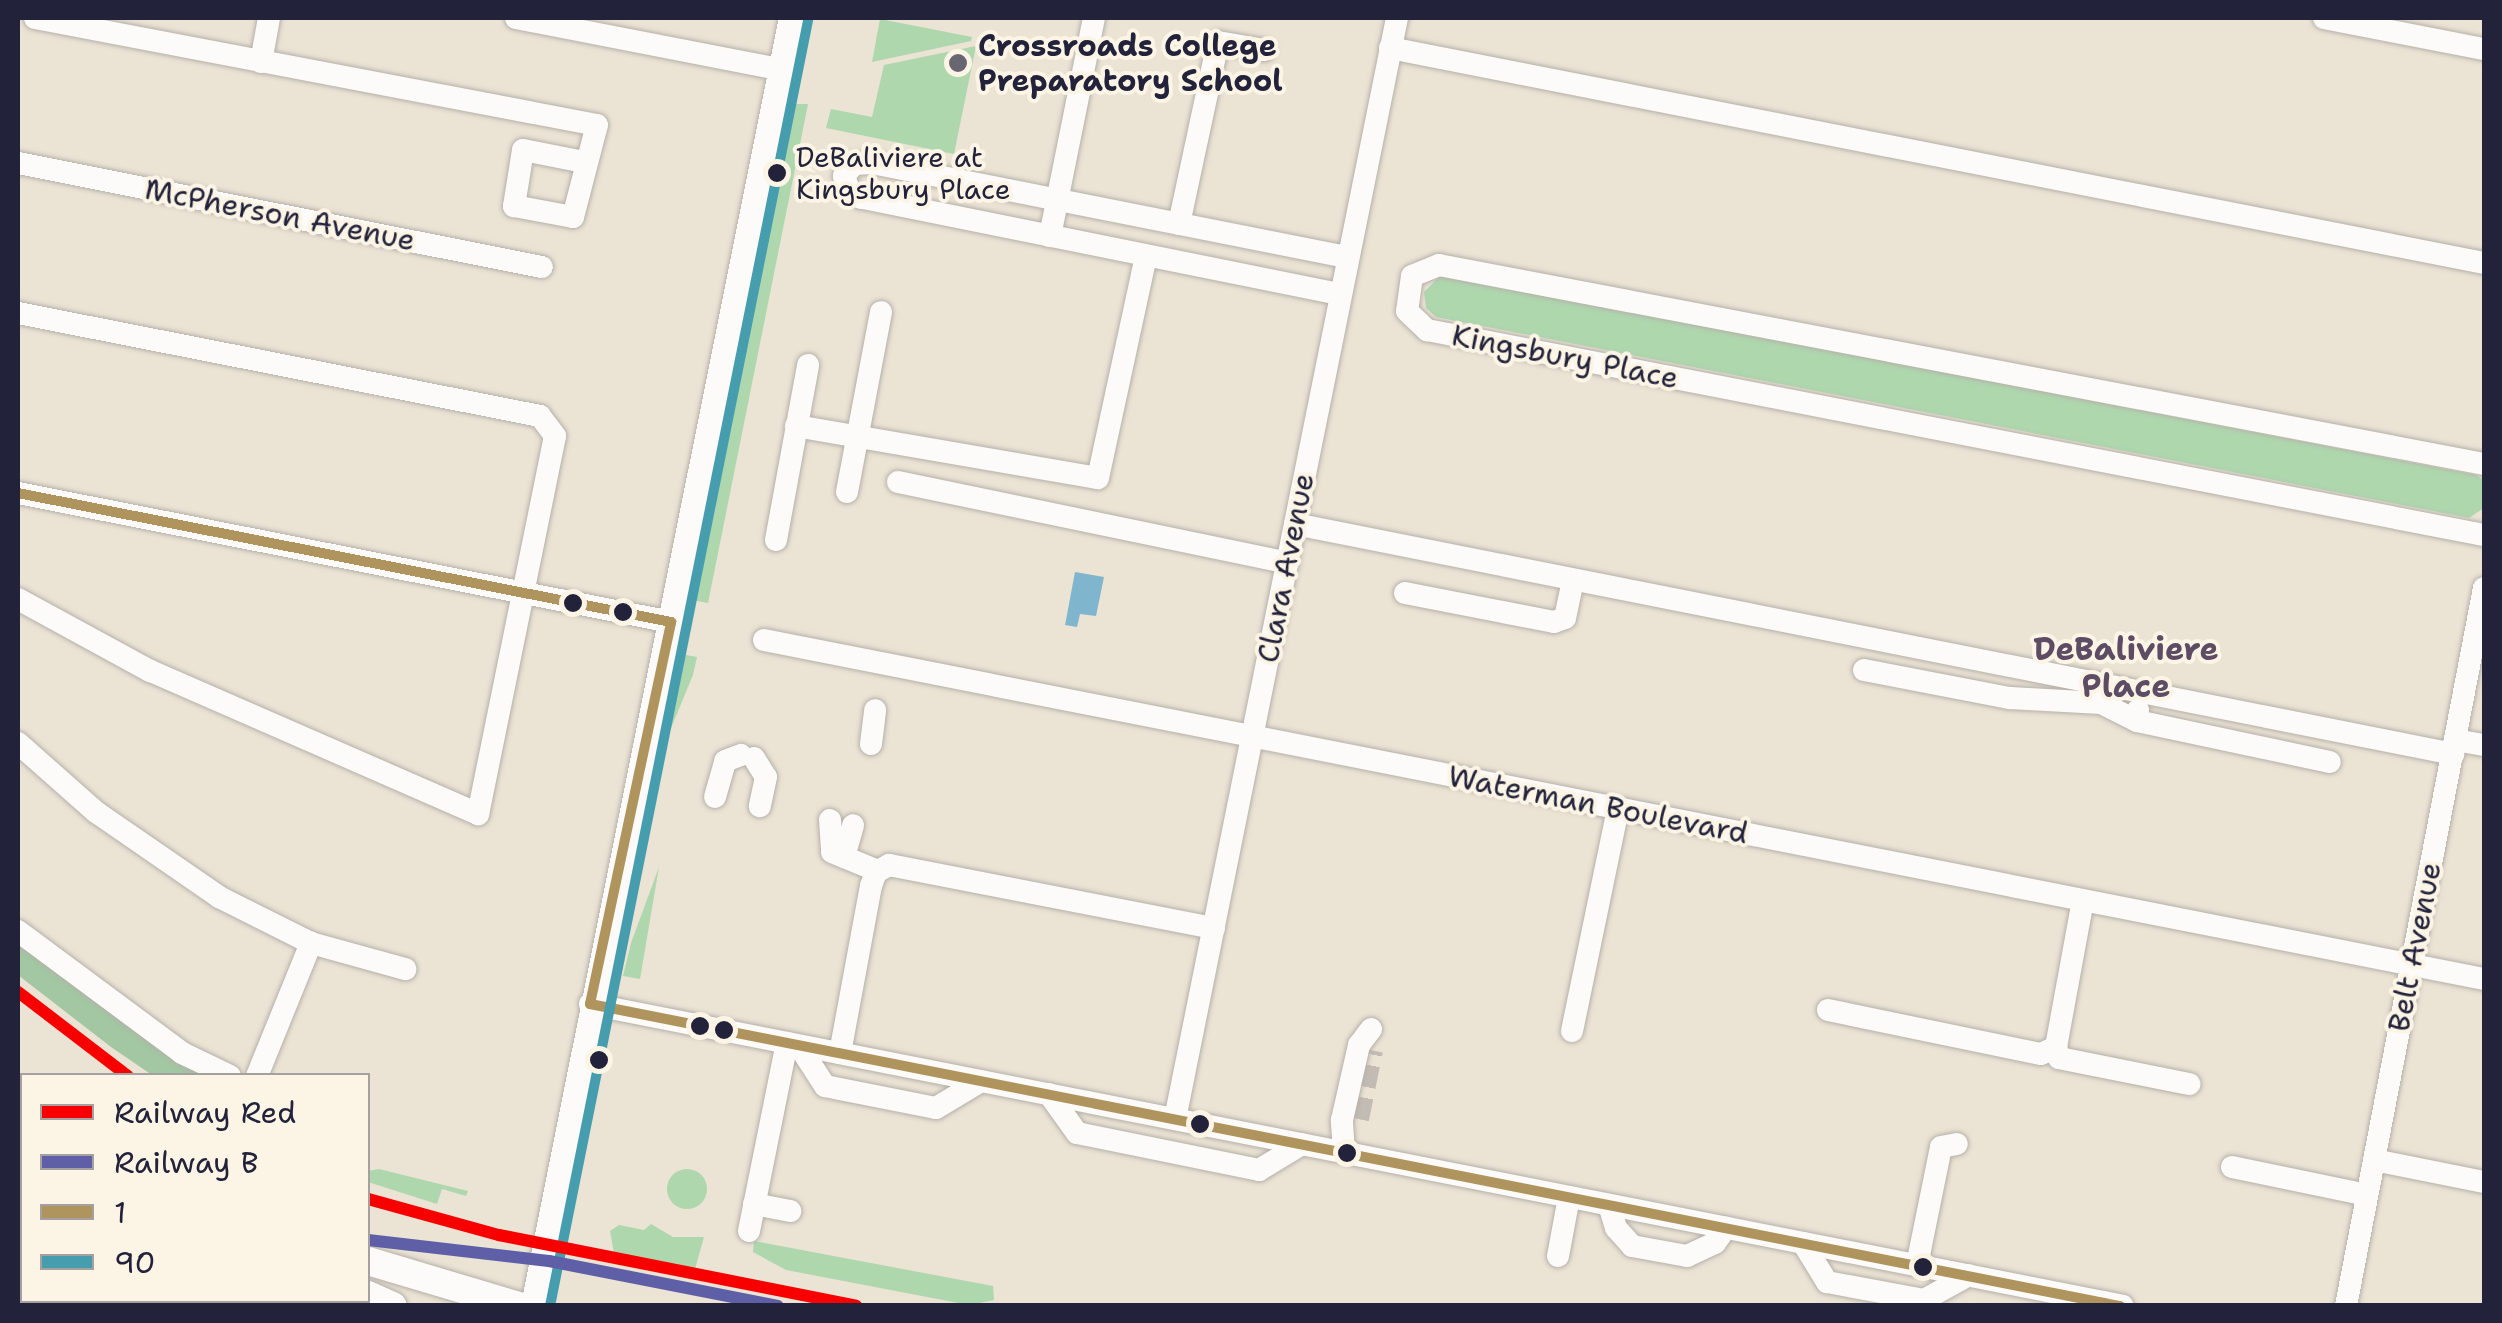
<!DOCTYPE html>
<html>
<head>
<meta charset="utf-8">
<style>
  body { margin:0 }
  #map { position:relative; width:2502px; height:1323px; overflow:hidden; background:#ebe3d4; font-family:"Shantell Sans",sans-serif }
  div>[style] { position:absolute }
  .green>* { inset:0; background:#aed7ae }
  .round { border-radius:50% }
  .forest>* { inset:0; background:#a2c7a2 }
  .water>* { inset:0; background:#7fb6ce }
  .minor-tunnel>* { height:22px; margin-top:-11px; transform-origin:0; background:repeating-linear-gradient(90deg,#c3bcb5 0 22px,transparent 0 33px) }
  .roads { filter:drop-shadow(0 0 2px #b5b0a9) drop-shadow(0 0 2px #b5b0a9) }
  .minor>* { height:22px; margin:-11px; padding:0 11px; transform-origin:11px; border-radius:11px; background:#fcfbf9 }
  .major>* { height:28px; margin:-14px; padding:0 14px; transform-origin:14px; border-radius:14px; background:#fcfbf9 }
  .bus-1>* { height:10px; margin:-5px; padding:0 5px; transform-origin:5px; border-radius:5px; background:#af955d }
  .bus-2>* { height:10px; margin:-5px; padding:0 5px; transform-origin:5px; border-radius:5px; background:#469dad }
  .rail-1>* { height:12px; margin:-6px; padding:0 6px; transform-origin:6px; border-radius:6px; background:#f80000 }
  .rail-2>* { height:12px; margin:-6px; padding:0 6px; transform-origin:6px; border-radius:6px; background:#5f5fa8 }
  .dots>* { width:28px; height:28px; translate:-50% -50%; box-sizing:border-box; border:5px solid #fcf5e5; border-radius:50% }
  span { translate:-50% -50%; white-space:nowrap; text-align:center; line-height:1.15; -webkit-text-stroke:8px #fcf5e5; paint-order:stroke }
  .bus-label { font-size:28px; color:#22223b }
  .left { translate:0 -50%; text-align:left }
  .poi-label { font-size:30px; color:#22223b; font-weight:700 }
  .street-label { font-size:30px; color:#22223b }
  .neighbourhood-label { font-size:32px; color:#5d4c64; font-weight:700 }
  .frame { position:absolute; inset:0; border:20px solid #22223b; pointer-events:none }
  .legend { position:absolute; left:20px; top:1073px; width:350px; height:230px; box-sizing:border-box; background:#fcf5e5; border:2px solid #a5a1a1; margin:0; padding:12px 18px; list-style:none; font-size:30px; color:#22223b }
  .legend li { display:flex; align-items:center; gap:20px; height:50px }
  .legend b { width:50px; border:2px solid #a5a1a1 }
</style>
</head>
<body>
<div id="map">
  <div class="green">
    <i style="clip-path:polygon(880px 19px,972px 37px,971px 41px,872px 62px)"></i>
    <i style="clip-path:polygon(976px 46px,954px 154px,826px 128px,831px 109px,872px 117px,884px 65px)"></i>
    <i style="clip-path:polygon(795px 104px,808px 104px,708px 603px,692px 600px)"></i>
    <i style="clip-path:polygon(1441px 275px,2476px 475px,2484px 480px,2484px 508px,2469px 518px,1436px 317px,1426px 308px,1424px 292px)"></i>
    <i style="clip-path:polygon(681px 654px,697px 657px,693px 675px,657px 762px)"></i>
    <i style="clip-path:polygon(659px 867px,640px 979px,623px 976px,631px 943px)"></i>
    <i class="round" style="left:667px;top:1169px;width:40px;height:40px"></i>
    <i style="clip-path:polygon(379px 1169px,468px 1191px,466px 1196px,442px 1189px,437px 1204px,368px 1182px,368px 1171px)"></i>
    <i style="clip-path:polygon(651px 1224px,673px 1237px,704px 1237px,695px 1269px,614px 1253px,610px 1231px,619px 1225px,644px 1230px)"></i>
    <i style="clip-path:polygon(754px 1241px,993px 1286px,994px 1300px,969px 1305px,786px 1270px,753px 1252px)"></i>
  </div>
  <div class="forest">
    <i style="clip-path:polygon(18px 938px,209px 1075px,152px 1075px,111px 1047px,18px 975px)"></i>
  </div>
  <div class="water">
    <i style="clip-path:polygon(1075px 572px,1104px 577px,1096px 616px,1080px 614px,1077px 627px,1065px 625px)"></i>
  </div>
  <div class="minor-tunnel">
    <i style="left:1358px;top:1119px;width:70px;rotate:-78.5deg"></i>
  </div>
  <div class="roads">
    <div class="minor">
      <i style="left:35px;top:18px;width:572px;rotate:10.78deg"></i>
      <i style="left:516px;top:18px;width:272px;rotate:11deg"></i>
      <i style="left:2324px;top:18px;width:163px;rotate:11deg"></i>
      <i style="left:1390px;top:48px;width:1115px;rotate:11.12deg"></i>
      <i style="left:261px;top:62px;width:45px;rotate:-79.7deg"></i>
      <i style="left:584px;top:162px;width:62px;rotate:-168.9deg"></i>
      <i style="left:523px;top:150px;width:57px;rotate:99.1deg"></i>
      <i style="left:514px;top:206px;width:60px;rotate:10.6deg"></i>
      <i style="left:573px;top:217px;width:95px;rotate:-75.4deg"></i>
      <i style="left:18px;top:163px;width:534px;rotate:11.23deg"></i>
      <i style="left:1179px;top:224px;width:186px;rotate:-77.9deg"></i>
      <i style="left:1218px;top:42px;width:47px;rotate:9.9deg"></i>
      <i style="left:1050px;top:236px;width:222px;rotate:-78.6deg"></i>
      <i style="left:1339px;top:294px;width:488px;rotate:-168.6deg"></i>
      <i style="left:861px;top:198px;width:13px;rotate:-151deg"></i>
      <i style="left:850px;top:192px;width:17px;rotate:-111deg"></i>
      <i style="left:844px;top:176px;width:16px;rotate:-50deg"></i>
      <i style="left:854px;top:164px;width:18px;rotate:-3deg"></i>
      <i style="left:872px;top:163px;width:484px;rotate:11.2deg"></i>
      <i style="left:18px;top:313px;width:532px;rotate:11.16deg"></i>
      <i style="left:540px;top:416px;width:25px;rotate:53deg"></i>
      <i style="left:555px;top:436px;width:386px;rotate:101.5deg"></i>
      <i style="left:478px;top:814px;width:358px;rotate:-156.4deg"></i>
      <i style="left:150px;top:671px;width:150px;rotate:-151.4deg"></i>
      <i style="left:796px;top:426px;width:306px;rotate:9.8deg"></i>
      <i style="left:1098px;top:478px;width:227px;rotate:-77.8deg"></i>
      <i style="left:2484px;top:464px;width:1064px;rotate:-169.22deg"></i>
      <i style="left:1439px;top:265px;width:29px;rotate:158deg"></i>
      <i style="left:1412px;top:276px;width:35px;rotate:98deg"></i>
      <i style="left:1407px;top:311px;width:28px;rotate:44deg"></i>
      <i style="left:1427px;top:330px;width:1077px;rotate:10.98deg"></i>
      <i style="left:898px;top:482px;width:398px;rotate:11.7deg"></i>
      <i style="left:847px;top:492px;width:183px;rotate:-79.3deg"></i>
      <i style="left:18px;top:493px;width:666px;rotate:11.17deg"></i>
      <i style="left:1295px;top:524px;width:1181px;rotate:11.23deg"></i>
      <i style="left:776px;top:540px;width:178px;rotate:-79.6deg"></i>
      <i style="left:1405px;top:593px;width:152px;rotate:11deg"></i>
      <i style="left:1554px;top:622px;width:12px;rotate:-20deg"></i>
      <i style="left:1565px;top:618px;width:39px;rotate:-78deg"></i>
      <i style="left:764px;top:640px;width:1753px;rotate:11.15deg"></i>
      <i style="left:1864px;top:670px;width:149px;rotate:10.9deg"></i>
      <i style="left:2010px;top:698px;width:91px;rotate:3.1deg"></i>
      <i style="left:2101px;top:703px;width:40px;rotate:26.6deg"></i>
      <i style="left:2138px;top:710px;width:11px;rotate:95deg"></i>
      <i style="left:2137px;top:721px;width:197px;rotate:12deg"></i>
      <i style="left:2455px;top:740px;width:29px;rotate:10deg"></i>
      <i style="left:18px;top:743px;width:104px;rotate:41.5deg"></i>
      <i style="left:96px;top:812px;width:150px;rotate:34.6deg"></i>
      <i style="left:219px;top:897px;width:103px;rotate:26.6deg"></i>
      <i style="left:311px;top:943px;width:98px;rotate:15.5deg"></i>
      <i style="left:871px;top:744px;width:34px;rotate:-83deg"></i>
      <i style="left:754px;top:758px;width:22px;rotate:58deg"></i>
      <i style="left:766px;top:777px;width:30px;rotate:102deg"></i>
      <i style="left:715px;top:797px;width:37px;rotate:-74deg"></i>
      <i style="left:725px;top:761px;width:17px;rotate:-21deg"></i>
      <i style="left:830px;top:820px;width:32px;rotate:86deg"></i>
      <i style="left:832px;top:852px;width:50px;rotate:22.4deg"></i>
      <i style="left:844px;top:857px;width:33px;rotate:-74deg"></i>
      <i style="left:18px;top:931px;width:204px;rotate:36.6deg"></i>
      <i style="left:182px;top:1053px;width:53px;rotate:25.6deg"></i>
      <i style="left:590px;top:1004px;width:1562px;rotate:11.14deg"></i>
      <i style="left:1828px;top:1010px;width:217px;rotate:11.7deg"></i>
      <i style="left:2041px;top:1054px;width:17px;rotate:-25deg"></i>
      <i style="left:2056px;top:1047px;width:149px;rotate:-79.6deg"></i>
      <i style="left:1572px;top:1031px;width:227px;rotate:-78.3deg"></i>
      <i style="left:799px;top:1046px;width:48px;rotate:57deg"></i>
      <i style="left:825px;top:1086px;width:113px;rotate:11.2deg"></i>
      <i style="left:936px;top:1108px;width:52px;rotate:-31deg"></i>
      <i style="left:2056px;top:1047px;width:11px;rotate:75deg"></i>
      <i style="left:2059px;top:1058px;width:133px;rotate:11.3deg"></i>
      <i style="left:840px;top:1053px;width:170px;rotate:-79.5deg"></i>
      <i style="left:871px;top:886px;width:15px;rotate:-70deg"></i>
      <i style="left:876px;top:872px;width:15px;rotate:-28deg"></i>
      <i style="left:889px;top:865px;width:331px;rotate:11deg"></i>
      <i style="left:257px;top:1076px;width:144px;rotate:-67.9deg"></i>
      <i style="left:1049px;top:1094px;width:48px;rotate:54.3deg"></i>
      <i style="left:1077px;top:1133px;width:186px;rotate:11.5deg"></i>
      <i style="left:1259px;top:1170px;width:50px;rotate:-31.2deg"></i>
      <i style="left:1175px;top:1119px;width:1123px;rotate:-78.6deg"></i>
      <i style="left:1344px;top:1152px;width:32px;rotate:-94deg"></i>
      <i style="left:1342px;top:1120px;width:77px;rotate:-77.2deg"></i>
      <i style="left:1359px;top:1045px;width:20px;rotate:-53deg"></i>
      <i style="left:2374px;top:1160px;width:112px;rotate:11.3deg"></i>
      <i style="left:2232px;top:1167px;width:138px;rotate:11.7deg"></i>
      <i style="left:754px;top:1204px;width:37px;rotate:11deg"></i>
      <i style="left:1609px;top:1205px;width:24px;rotate:73deg"></i>
      <i style="left:1616px;top:1228px;width:24px;rotate:48deg"></i>
      <i style="left:1632px;top:1246px;width:56px;rotate:10.3deg"></i>
      <i style="left:1687px;top:1256px;width:31px;rotate:-25deg"></i>
      <i style="left:1715px;top:1243px;width:19px;rotate:-55deg"></i>
      <i style="left:18px;top:1216px;width:4px;rotate:14deg"></i>
      <i style="left:749px;top:1231px;width:192px;rotate:-78.6deg"></i>
      <i style="left:1803px;top:1243px;width:46px;rotate:58.4deg"></i>
      <i style="left:1827px;top:1282px;width:99px;rotate:10.5deg"></i>
      <i style="left:1924px;top:1300px;width:51px;rotate:-29.1deg"></i>
      <i style="left:1558px;top:1256px;width:60px;rotate:-79.4deg"></i>
      <i style="left:1917px;top:1265px;width:120px;rotate:-78.5deg"></i>
      <i style="left:1941px;top:1147px;width:16px;rotate:-11deg"></i>
      <i style="left:2346px;top:1306px;width:731px;rotate:-79.12deg"></i>
    </div>
    <div class="major">
      <i style="left:18px;top:1132px;width:4px;rotate:14deg"></i>
      <i style="left:18px;top:1164px;width:4px;rotate:14deg"></i>
      <i style="left:368px;top:1261px;width:158px;rotate:16.6deg"></i>
      <i style="left:368px;top:1295px;width:27px;rotate:24deg"></i>
      <i style="left:535px;top:1306px;width:1314px;rotate:-78.67deg"></i>
    </div>
  </div>
  <div class="bus-1">
    <i style="left:18px;top:493px;width:666px;rotate:11.17deg"></i>
    <i style="left:590px;top:1004px;width:1560px;rotate:11.17deg"></i>
    <i style="left:590px;top:1004px;width:390px;rotate:-78deg"></i>
  </div>
  <div class="bus-2">
    <i style="left:550px;top:1306px;width:1311px;rotate:-78.65deg"></i>
  </div>
  <div class="rail-1">
    <i style="left:18px;top:992px;width:138px;rotate:37.4deg"></i>
    <i style="left:368px;top:1199px;width:136px;rotate:15.4deg"></i>
    <i style="left:499px;top:1235px;width:364px;rotate:11.2deg"></i>
  </div>
  <div class="rail-2">
    <i style="left:368px;top:1240px;width:182px;rotate:6.6deg"></i>
    <i style="left:549px;top:1261px;width:233px;rotate:11.1deg"></i>
  </div>
  <div class="dots">
    <i style="left:958px;top:63px;background:#686671"></i>
    <i style="left:777px;top:173px;background:#22223b"></i>
    <i style="left:573px;top:603px;background:#22223b"></i>
    <i style="left:623px;top:612px;background:#22223b"></i>
    <i style="left:700px;top:1026px;background:#22223b"></i>
    <i style="left:724px;top:1030px;background:#22223b"></i>
    <i style="left:599px;top:1060px;background:#22223b"></i>
    <i style="left:1200px;top:1124px;background:#22223b"></i>
    <i style="left:1347px;top:1153px;background:#22223b"></i>
    <i style="left:1923px;top:1267px;background:#22223b"></i>
  </div>
  <div class="bus-label">
    <span class="left" style="left:796px;top:173px">DeBaliviere at<br>Kingsbury Place</span>
  </div>
  <div class="poi-label">
    <span class="left" style="left:978px;top:63px">Crossroads College<br>Preparatory School</span>
  </div>
  <div class="street-label">
    <span style="left:280px;top:215px;rotate:11deg">McPherson Avenue</span>
    <span style="left:1565px;top:357px;rotate:11deg">Kingsbury Place</span>
    <span style="left:1286px;top:568px;rotate:-79deg">Clara Avenue</span>
    <span style="left:1598px;top:805px;rotate:11deg">Waterman Boulevard</span>
    <span style="left:2415px;top:947px;rotate:-79deg">Belt Avenue</span>
  </div>
  <div class="neighbourhood-label">
    <span style="left:2126px;top:668px">DeBaliviere<br>Place</span>
  </div>
  <div class="frame"></div>
  <ul class="legend">
  <li><b style="height:12px;background:#f80000"></b>Railway Red</li>
  <li><b style="height:12px;background:#5f5fa8"></b>Railway B</li>
  <li><b style="height:12px;background:#af955d"></b>1</li>
  <li><b style="height:12px;background:#469dad"></b>90</li>
  </ul>
</div>
</body>
</html>
